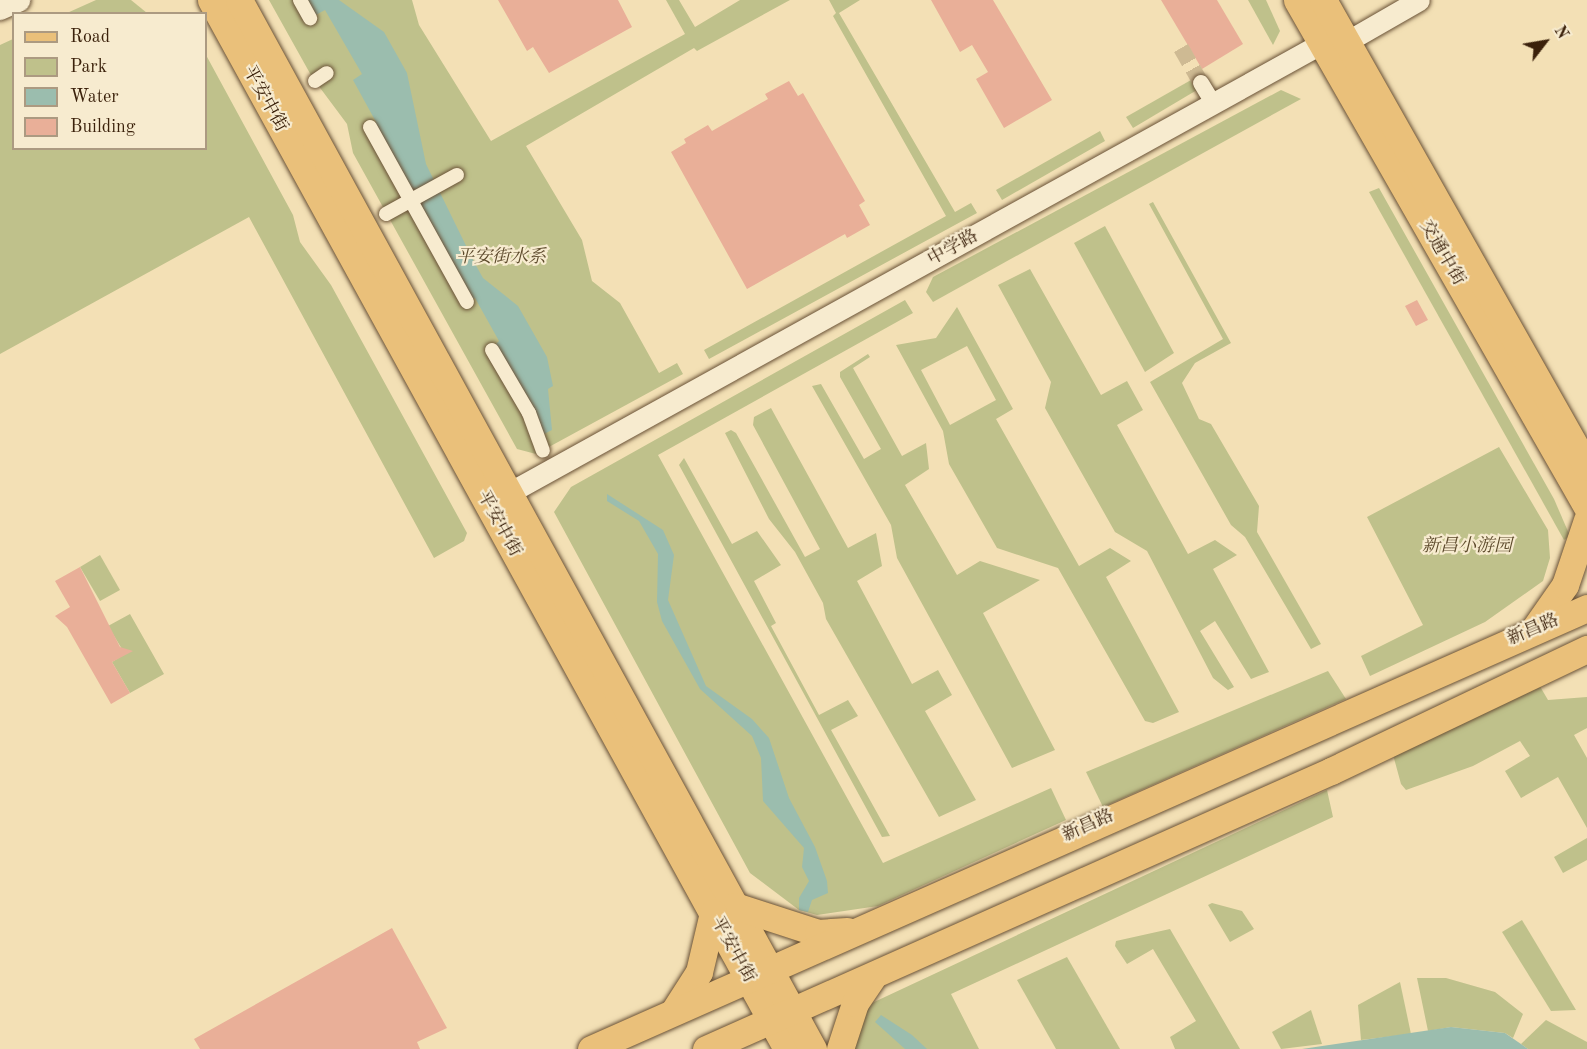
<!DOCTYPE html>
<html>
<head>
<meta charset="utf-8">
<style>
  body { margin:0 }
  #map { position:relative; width:1587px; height:1049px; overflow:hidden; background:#f3e0b5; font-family:"Old Standard TT","Noto Serif SC",serif }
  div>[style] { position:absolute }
  .green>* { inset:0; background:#bfc18b }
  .water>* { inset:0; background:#9bbdae }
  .building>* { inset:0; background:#e9af98 }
  .minor-tunnel>* { height:16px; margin-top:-8px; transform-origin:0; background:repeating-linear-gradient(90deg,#ceba93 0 16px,transparent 0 24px) }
  .roads { filter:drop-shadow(0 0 2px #695136) drop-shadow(0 0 2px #695136) }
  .pedestrian>* { height:14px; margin:-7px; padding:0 7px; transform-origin:7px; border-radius:7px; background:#f7ebcf }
  .minor>* { height:16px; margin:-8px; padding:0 8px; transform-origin:8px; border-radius:8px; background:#f7ebcf }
  .tertiary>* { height:21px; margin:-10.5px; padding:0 10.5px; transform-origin:10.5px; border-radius:10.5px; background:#f7ebcf }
  .secondary>* { height:24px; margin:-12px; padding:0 12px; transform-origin:12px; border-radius:12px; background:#f7ebcf }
  .primary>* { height:27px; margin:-13.5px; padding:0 13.5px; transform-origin:13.5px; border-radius:13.5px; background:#eac07a }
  span { translate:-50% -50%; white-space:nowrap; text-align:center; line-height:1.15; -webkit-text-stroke:4.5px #f7ebcf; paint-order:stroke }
  .street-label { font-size:18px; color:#3b210b }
  .park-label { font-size:18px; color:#5c492b; font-style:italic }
  .legend { position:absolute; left:12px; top:12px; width:195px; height:138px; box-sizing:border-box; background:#f7ebcf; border:2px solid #ac9a81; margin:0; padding:8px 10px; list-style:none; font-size:18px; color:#3b210b }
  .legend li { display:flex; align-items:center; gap:12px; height:30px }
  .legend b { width:30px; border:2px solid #ac9a81 }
  .north { position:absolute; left:1515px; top:12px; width:60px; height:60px; -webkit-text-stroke:4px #f7ebcf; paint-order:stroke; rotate:59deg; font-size:16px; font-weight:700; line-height:24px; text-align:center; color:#3b210b }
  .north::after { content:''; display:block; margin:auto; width:21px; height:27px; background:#3b210b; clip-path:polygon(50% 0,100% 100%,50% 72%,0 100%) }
</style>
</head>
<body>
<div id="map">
  <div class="green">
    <i style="clip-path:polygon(96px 0,131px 0,147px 13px,67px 13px)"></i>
    <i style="clip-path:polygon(269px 0,412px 0,419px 25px,491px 141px,685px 34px,666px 0,679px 0,695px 27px,740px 0,790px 0,697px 51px,694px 48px,526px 146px,582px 240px,592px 281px,620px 303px,659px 373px,677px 363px,683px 374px,536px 454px,517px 449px,353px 153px,347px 124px,312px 77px)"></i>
    <i style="clip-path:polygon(829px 0,860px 0,839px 13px,955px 212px,971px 203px,977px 213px,709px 359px,704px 350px,946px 216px,833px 16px,836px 13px)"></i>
    <i style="clip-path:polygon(1248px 0,1266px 0,1280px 31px,1273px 45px)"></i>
    <i style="clip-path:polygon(13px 39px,14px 148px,206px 148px,206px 55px,293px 215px,300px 242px,331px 285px,467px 533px,464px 541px,434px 558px,249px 217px,0 354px,0 45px)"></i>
    <i style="clip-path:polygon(1191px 80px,1197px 90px,1133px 128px,1126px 117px)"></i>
    <i style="clip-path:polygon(1281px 90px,1301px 99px,933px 302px,926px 292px,933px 277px)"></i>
    <i style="clip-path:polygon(1100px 131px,1105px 141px,1002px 200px,996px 190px)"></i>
    <i style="clip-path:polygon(1379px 188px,1554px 499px,1570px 536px,1564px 540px,1369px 192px)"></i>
    <i style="clip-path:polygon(1153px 202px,1231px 343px,1195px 363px,1182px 383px,1199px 419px,1211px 424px,1259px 506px,1257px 532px,1321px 644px,1311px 649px,1245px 537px,1231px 525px,1150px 382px,1223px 339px,1149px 204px)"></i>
    <i style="clip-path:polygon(1105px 226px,1174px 353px,1145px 372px,1074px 243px)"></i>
    <i style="clip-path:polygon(1030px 269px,1101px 395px,1127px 381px,1143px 410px,1117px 425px,1188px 554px,1215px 540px,1237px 555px,1213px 569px,1269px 672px,1251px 679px,1215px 621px,1200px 631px,1234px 687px,1228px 690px,1213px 678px,1147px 551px,1115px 532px,1045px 408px,1051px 382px,998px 285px)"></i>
    <i style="clip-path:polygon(905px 300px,913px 313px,658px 455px,883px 863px,1051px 788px,1066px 820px,878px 906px,817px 915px,799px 910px,750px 873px,554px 512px,571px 487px)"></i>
    <i style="clip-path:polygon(evenodd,957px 307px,1013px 409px,996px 419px,1079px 566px,1110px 548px,1131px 561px,1106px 577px,1179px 712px,1153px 723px,1145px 721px,1058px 568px,997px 548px,949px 464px,943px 431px,896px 345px,936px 338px,957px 307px,967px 346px,996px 400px,950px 425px,921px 370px,967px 346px)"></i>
    <i style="clip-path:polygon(868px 354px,870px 357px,853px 368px,902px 456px,926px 443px,929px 469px,905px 485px,957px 575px,980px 561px,1040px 580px,983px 613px,1055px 750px,1012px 768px,897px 558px,891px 525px,812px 386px,821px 384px,864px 459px,881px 449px,840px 377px,840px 372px)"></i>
    <i style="clip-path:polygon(771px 408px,848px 548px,876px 533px,882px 566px,857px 581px,912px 684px,938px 670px,952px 695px,925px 711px,976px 800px,939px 817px,826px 619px,823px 603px,795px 552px,769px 519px,725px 433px,731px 430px,736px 433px,805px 557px,820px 549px,753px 425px,754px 417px)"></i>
    <i style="clip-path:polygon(1499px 447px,1548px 530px,1550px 558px,1543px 581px,1485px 622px,1370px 676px,1361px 656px,1423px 625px,1367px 517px)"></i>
    <i style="clip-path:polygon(684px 458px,732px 544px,757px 531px,781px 565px,754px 581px,776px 623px,771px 626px,819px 715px,848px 700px,858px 716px,831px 730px,890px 836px,882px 837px,679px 465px)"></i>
    <i style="clip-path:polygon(100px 555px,120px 590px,100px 601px,80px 567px)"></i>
    <i style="clip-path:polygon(130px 614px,164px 674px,130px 693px,112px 662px,125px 654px,108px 626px)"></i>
    <i style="clip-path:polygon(1328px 671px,1346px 699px,1103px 807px,1086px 772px)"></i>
    <i style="clip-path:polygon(1538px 683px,1548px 700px,1587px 697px,1587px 728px,1574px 735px,1587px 758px,1587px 828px,1558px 777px,1521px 798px,1505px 771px,1530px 756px,1520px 741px,1473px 766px,1406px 790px,1401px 784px,1392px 751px)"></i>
    <i style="clip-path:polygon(1327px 790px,1333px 817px,951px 994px,979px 1049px,854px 1049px,857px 1026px,872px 1003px)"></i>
    <i style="clip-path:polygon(1587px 838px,1587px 860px,1563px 873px,1554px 857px)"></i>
    <i style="clip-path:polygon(1212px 903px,1242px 911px,1254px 929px,1230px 942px,1208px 905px)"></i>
    <i style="clip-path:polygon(1522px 920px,1576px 1010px,1551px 1011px,1502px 932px)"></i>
    <i style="clip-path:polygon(1170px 929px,1240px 1049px,1175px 1049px,1170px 1037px,1196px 1021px,1153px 949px,1127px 964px,1115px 946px,1116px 941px)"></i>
    <i style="clip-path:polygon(1067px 957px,1120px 1049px,1056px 1049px,1017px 980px)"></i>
    <i style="clip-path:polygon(1417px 978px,1446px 978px,1495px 992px,1523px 1014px,1513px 1038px,1505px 1033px,1451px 1027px,1428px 1031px)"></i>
    <i style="clip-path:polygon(1400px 982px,1411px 1034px,1361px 1040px,1358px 1005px)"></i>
    <i style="clip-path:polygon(1311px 1010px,1322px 1044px,1281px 1049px,1272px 1032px)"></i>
    <i style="clip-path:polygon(1546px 1020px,1587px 1042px,1587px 1049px,1528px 1049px,1521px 1044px)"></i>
  </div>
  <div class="water">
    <i style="clip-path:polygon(305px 0,339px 0,384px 32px,407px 73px,426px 164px,474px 262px,483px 278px,518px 306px,547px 357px,553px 386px,548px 389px,552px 430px,540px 436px,495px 345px,499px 341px,475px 298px,470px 301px,373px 126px,376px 122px,353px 80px,362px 74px,325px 10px,314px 16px)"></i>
    <i style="clip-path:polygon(607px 494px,663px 530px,674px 555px,668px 600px,706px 686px,752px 719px,769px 738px,789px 798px,815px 847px,827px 881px,828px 893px,812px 900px,808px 912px,799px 910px,799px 898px,809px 881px,802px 867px,804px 848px,763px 801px,761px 758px,752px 736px,700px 689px,662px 621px,657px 602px,658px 554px,639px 521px,607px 501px)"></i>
    <i style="clip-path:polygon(881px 1015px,912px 1035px,927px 1049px,905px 1049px,875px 1022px)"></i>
    <i style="clip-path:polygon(1451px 1027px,1505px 1033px,1528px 1049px,1302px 1049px)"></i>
  </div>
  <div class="building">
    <i style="clip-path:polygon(498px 0,618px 0,632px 27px,549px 73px,533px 47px,527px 51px)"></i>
    <i style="clip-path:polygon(931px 0,993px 0,1052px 100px,1004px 128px,976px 79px,988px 72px,972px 45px,960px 52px)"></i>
    <i style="clip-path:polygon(1161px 0,1217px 0,1243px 44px,1202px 69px)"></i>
    <i style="clip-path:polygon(789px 81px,798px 96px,803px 93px,865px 201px,859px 205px,870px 225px,847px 238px,845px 234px,747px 289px,671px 152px,686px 143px,684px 139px,708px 125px,712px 131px,768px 99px,765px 94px)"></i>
    <i style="clip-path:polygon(1417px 300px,1428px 320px,1416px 326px,1405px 306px)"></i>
    <i style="clip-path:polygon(80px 567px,120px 647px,133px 651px,112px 662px,130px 693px,111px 704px,67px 627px,55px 616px,70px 607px,55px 581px)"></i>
    <i style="clip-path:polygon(392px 928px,447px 1028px,417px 1042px,420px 1049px,200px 1049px,194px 1039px)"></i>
  </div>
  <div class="minor-tunnel">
    <i style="left:1181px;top:48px;width:40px;rotate:60.3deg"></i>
  </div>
  <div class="roads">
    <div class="pedestrian">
      <i style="left:300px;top:0;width:21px;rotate:61deg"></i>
      <i style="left:315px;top:81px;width:14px;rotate:-34deg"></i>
      <i style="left:370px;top:127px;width:200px;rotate:61deg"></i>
      <i style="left:386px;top:214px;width:81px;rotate:-28.8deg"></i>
      <i style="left:492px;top:350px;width:73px;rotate:59.6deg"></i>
      <i style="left:529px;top:413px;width:40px;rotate:69.8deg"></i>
    </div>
    <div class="minor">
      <i style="left:1201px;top:83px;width:23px;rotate:59deg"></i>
    </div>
    <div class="tertiary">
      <i style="left:496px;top:500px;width:944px;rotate:-28.95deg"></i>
      <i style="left:1322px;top:43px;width:24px;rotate:-2deg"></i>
      <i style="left:1346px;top:42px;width:84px;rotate:-29.9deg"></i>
    </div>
    <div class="secondary">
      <i style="left:0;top:8px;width:20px;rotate:-24deg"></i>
    </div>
    <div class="primary">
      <i style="left:211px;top:0;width:1197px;rotate:61.23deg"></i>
      <i style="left:239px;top:0;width:1196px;rotate:61.31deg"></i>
      <i style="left:1297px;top:0;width:584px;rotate:60.23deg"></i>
      <i style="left:1323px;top:0;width:536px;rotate:60.52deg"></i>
      <i style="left:1535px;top:628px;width:52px;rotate:-55.1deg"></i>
      <i style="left:1565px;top:585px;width:69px;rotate:-71.3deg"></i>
      <i style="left:735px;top:906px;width:87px;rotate:18deg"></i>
      <i style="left:818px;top:933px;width:29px;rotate:-4deg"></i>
      <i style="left:674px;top:1011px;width:46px;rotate:-57.3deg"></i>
      <i style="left:699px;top:972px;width:61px;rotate:-76.7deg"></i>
      <i style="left:591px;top:1049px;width:1089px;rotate:-23.88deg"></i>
      <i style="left:706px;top:1049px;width:684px;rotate:-23.98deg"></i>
      <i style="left:1331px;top:771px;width:284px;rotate:-25.5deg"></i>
      <i style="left:840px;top:1049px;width:48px;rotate:-71.9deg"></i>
      <i style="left:855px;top:1003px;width:30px;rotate:-56deg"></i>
    </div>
  </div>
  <div class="street-label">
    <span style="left:265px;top:99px;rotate:61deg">平安中街</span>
    <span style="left:953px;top:248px;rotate:-29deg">中学路</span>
    <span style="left:1442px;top:253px;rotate:60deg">交通中街</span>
    <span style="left:499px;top:524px;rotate:61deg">平安中街</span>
    <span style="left:1533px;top:630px;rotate:-23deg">新昌路</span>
    <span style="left:1088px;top:826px;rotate:-24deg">新昌路</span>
    <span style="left:733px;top:950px;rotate:61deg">平安中街</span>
  </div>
  <div class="park-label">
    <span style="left:501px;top:257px">平安街水系</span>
    <span style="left:1467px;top:546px">新昌小游园</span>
  </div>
  <ul class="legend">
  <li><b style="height:8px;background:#eac07a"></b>Road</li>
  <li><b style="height:16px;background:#bfc18b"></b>Park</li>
  <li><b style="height:16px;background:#9bbdae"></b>Water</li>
  <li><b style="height:16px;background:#e9af98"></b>Building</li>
  </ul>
  <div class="north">N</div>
</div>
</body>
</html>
